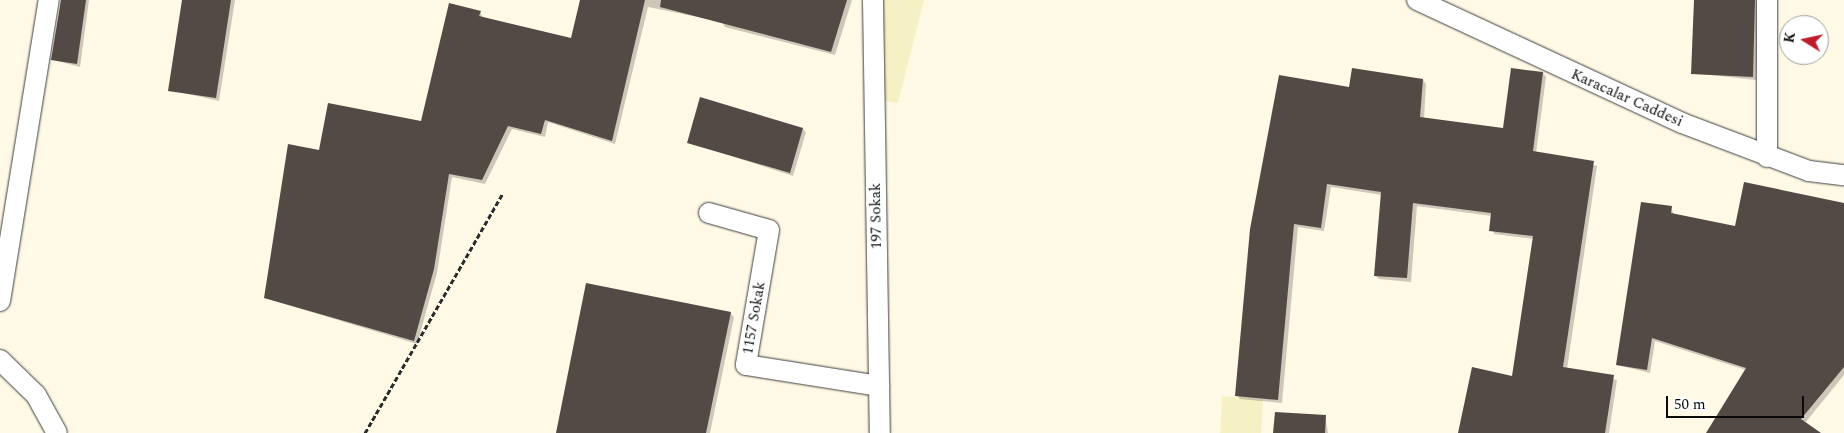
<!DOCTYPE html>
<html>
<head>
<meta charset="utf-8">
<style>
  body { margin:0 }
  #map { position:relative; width:1844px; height:433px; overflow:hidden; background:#fff9e6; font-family:Spectral,serif }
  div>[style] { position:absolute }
  .farmland>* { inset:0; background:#f6f0c5 }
  .shadow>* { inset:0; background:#0003 }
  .building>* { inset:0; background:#534a46 }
  .path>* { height:3px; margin-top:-1.5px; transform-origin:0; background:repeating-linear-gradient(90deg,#2c2c2c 0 5px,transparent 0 7.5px) }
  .roads { filter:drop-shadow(0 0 1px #3d3d3d) drop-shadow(0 0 1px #3d3d3d) }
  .minor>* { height:20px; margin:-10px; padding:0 10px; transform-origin:10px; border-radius:10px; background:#fff }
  span { translate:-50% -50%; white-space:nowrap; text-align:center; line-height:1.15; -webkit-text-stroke:5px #fff; paint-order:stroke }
  .street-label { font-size:15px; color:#0a0a0a }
  .north { position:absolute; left:1779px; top:15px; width:50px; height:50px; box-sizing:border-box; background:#fff; border:1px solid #9d9d9d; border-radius:50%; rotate:280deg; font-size:14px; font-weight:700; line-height:20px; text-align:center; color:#0a0a0a }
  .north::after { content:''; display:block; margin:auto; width:18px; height:22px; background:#c01b2a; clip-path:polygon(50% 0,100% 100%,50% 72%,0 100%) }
  .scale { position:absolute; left:1666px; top:396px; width:138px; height:22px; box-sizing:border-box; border:2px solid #0a0a0a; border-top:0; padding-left:6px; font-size:15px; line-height:18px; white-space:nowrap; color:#0a0a0a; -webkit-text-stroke:4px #fff; paint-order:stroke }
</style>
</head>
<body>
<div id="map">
  <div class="farmland">
    <i style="clip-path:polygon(879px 0,924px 0,898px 103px,880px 100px)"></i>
    <i style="clip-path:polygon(1222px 396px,1263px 400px,1261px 433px,1220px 433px)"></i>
  </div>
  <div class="shadow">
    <i style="clip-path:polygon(61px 0,89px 0,80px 67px,53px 60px)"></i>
    <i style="clip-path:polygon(184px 0,235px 0,219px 101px,170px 90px)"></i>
    <i style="clip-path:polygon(580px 0,852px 0,835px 55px,725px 27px,722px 22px,648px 7px,615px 144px,548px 122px,545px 137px,512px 129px,485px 184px,452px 177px,437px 273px,417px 344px,265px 298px,320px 152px,422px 123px,480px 12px,483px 18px,572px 40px)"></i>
    <i style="clip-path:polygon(1695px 0,1760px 0,1756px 80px,1692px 73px)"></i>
    <i style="clip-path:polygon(1543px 73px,1546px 77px,1536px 153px,1597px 166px,1567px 369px,1617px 380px,1609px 433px,1459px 433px,1513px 377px,1534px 239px,1494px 234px,1492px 216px,1417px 206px,1411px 282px,1379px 279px,1375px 275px,1382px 195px,1331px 187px,1324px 231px,1298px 227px,1282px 403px,1240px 399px,1237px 395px,1251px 229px,1350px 88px,1423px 80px,1426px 84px,1424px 119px,1504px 130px)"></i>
    <i style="clip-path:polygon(803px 129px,806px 132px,793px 176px,688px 142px)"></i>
    <i style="clip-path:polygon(1844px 204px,1844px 375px,1805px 423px,1818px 433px,1707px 433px,1746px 370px,1655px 341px,1650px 373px,1617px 365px,1671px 207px,1674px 215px,1736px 228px)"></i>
    <i style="clip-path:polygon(730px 313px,734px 317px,710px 433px,557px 433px)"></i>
    <i style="clip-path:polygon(1325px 416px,1328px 433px,1275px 433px)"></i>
  </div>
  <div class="building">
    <i style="clip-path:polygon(61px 0,86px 0,77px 64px,51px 60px)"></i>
    <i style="clip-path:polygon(182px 0,231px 0,216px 98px,168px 91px)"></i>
    <i style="clip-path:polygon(580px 0,645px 0,612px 141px,545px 120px,541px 134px,508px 126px,482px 180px,449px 174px,434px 269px,414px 341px,264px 298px,288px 144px,319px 150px,328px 103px,421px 121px,449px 3px,481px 11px,479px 16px,571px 38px)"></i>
    <i style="clip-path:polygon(661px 0,847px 0,831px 52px,660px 7px)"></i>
    <i style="clip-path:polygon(1694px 0,1755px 0,1753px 77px,1691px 74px)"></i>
    <i style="clip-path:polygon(1352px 68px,1423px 79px,1420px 117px,1503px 128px,1511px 68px,1543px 72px,1533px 151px,1594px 161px,1563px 367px,1614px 375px,1605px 433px,1458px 433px,1472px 367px,1512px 376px,1533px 236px,1489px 231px,1491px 213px,1413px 203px,1407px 278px,1374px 276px,1381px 192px,1327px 184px,1321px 228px,1294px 224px,1278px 400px,1235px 396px,1250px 229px,1279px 75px,1349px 87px)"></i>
    <i style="clip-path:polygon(700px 97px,803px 128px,790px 173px,687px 143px)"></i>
    <i style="clip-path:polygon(1744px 182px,1844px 203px,1844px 367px,1801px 419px,1821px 433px,1706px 433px,1746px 368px,1652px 338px,1647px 370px,1616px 365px,1641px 202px,1672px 206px,1671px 213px,1735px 226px)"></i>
    <i style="clip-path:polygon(586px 283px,731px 312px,706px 433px,556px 433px)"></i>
    <i style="clip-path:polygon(1275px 412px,1326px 415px,1325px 433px,1273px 433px)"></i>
  </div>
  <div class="path">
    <i style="left:365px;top:433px;width:277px;rotate:-60.1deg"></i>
  </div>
  <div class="roads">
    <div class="minor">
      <i style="left:873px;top:0;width:433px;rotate:89.1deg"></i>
      <i style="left:1417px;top:0;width:292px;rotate:24.9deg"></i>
      <i style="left:1682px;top:123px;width:136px;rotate:20.7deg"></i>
      <i style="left:1809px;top:171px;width:35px;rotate:7deg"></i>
      <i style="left:1767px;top:0;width:157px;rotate:90deg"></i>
      <i style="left:709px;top:213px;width:62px;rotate:15.8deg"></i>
      <i style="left:769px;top:230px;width:137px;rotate:99.7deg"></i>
      <i style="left:746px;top:365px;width:135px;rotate:9deg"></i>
      <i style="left:0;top:301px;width:305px;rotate:-80.8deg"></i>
      <i style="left:0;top:360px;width:50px;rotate:44.2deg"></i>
      <i style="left:36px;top:395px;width:43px;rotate:61.1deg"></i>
    </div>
  </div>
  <div class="street-label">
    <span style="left:1627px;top:98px;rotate:24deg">Karacalar Caddesi</span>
    <span style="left:876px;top:216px;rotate:-91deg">197 Sokak</span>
    <span style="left:754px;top:318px;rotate:-80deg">1157 Sokak</span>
  </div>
  <div class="north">K</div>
  <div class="scale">50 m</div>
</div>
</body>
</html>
